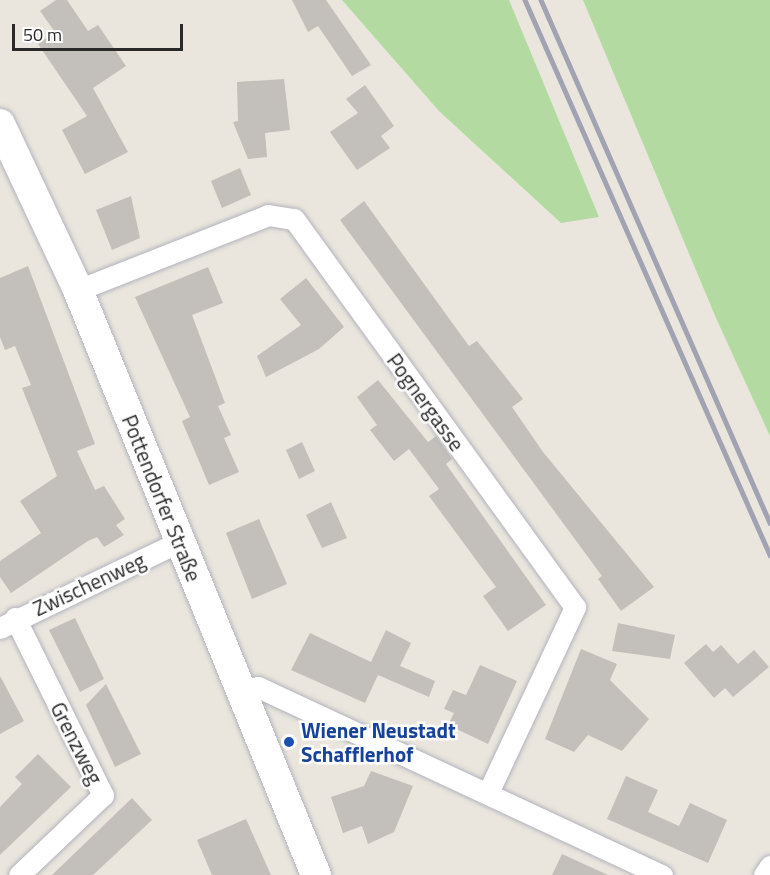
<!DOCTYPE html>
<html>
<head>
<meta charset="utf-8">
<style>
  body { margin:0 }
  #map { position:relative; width:770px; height:875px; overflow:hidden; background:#eae6de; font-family:"Titillium Web",sans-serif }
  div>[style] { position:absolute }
  .green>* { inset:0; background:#b2daa1 }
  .building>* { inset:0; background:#c3bfba }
  .roads { filter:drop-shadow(0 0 2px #b2b3bc) drop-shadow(0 0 2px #b2b3bc) }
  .street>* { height:21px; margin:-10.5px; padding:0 10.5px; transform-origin:10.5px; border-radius:10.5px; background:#fff }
  .secondary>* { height:30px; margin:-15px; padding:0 15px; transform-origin:15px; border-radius:15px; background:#fff }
  .rail>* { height:4.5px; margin:-2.25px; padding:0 2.25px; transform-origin:2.25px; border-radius:2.25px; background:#a1a3b2 }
  .dots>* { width:16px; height:16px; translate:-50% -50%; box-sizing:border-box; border:3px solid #fff; border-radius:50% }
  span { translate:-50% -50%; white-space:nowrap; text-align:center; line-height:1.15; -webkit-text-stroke:5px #fff; paint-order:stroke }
  .street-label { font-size:21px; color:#2a2a2a }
  .transit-label { font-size:21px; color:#164399; font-weight:700 }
  .left { translate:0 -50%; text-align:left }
  .scale { position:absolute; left:12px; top:24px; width:171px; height:27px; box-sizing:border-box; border:3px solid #2a2a2a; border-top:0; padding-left:8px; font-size:18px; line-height:21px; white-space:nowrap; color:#2a2a2a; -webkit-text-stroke:4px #fff; paint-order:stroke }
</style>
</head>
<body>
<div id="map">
  <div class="green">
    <i style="clip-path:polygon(342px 0,509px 0,599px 217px,561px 223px,439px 111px)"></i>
    <i style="clip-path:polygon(583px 0,770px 0,770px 436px,716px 318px)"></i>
  </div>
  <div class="building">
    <i style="clip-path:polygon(56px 0,67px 0,88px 31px,98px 25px,126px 66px,93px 88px,128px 152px,85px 174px,62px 130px,87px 116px,38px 44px,55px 32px,40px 11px)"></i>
    <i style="clip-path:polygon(292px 0,326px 0,371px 65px,352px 76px,318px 26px,308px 32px)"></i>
    <i style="clip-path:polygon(284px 79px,290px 130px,265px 133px,267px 157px,248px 159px,233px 122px,238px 121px,237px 82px)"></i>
    <i style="clip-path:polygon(365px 85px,394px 126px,381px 136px,390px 148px,357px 170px,330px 132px,358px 113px,346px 99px)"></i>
    <i style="clip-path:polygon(240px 168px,251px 195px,222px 208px,211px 181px)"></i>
    <i style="clip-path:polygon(131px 196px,140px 238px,112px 250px,96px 210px)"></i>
    <i style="clip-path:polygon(364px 201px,469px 346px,477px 341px,523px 399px,512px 407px,543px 452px,654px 587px,621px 611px,598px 579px,602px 576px,340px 220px)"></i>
    <i style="clip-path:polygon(28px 266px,95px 444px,77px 451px,95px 490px,104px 486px,125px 519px,116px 525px,124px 535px,104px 547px,97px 537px,88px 541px,11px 593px,0 577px,0 561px,41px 533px,20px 501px,57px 476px,22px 388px,31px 385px,15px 346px,5px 350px,0 337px,0 278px)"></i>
    <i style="clip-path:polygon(208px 267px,223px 303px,192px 315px,225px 403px,218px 406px,231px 435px,224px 438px,239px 472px,209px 485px,182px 421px,190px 417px,135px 297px)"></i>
    <i style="clip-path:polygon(306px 278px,344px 327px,319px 349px,266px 377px,257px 356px,301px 325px,280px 299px)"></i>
    <i style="clip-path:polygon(378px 380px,428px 442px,436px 436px,452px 459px,446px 464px,546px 605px,508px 631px,483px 596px,496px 587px,429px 496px,439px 489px,409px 449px,394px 461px,370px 430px,377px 425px,357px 397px)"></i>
    <i style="clip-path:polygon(302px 442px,315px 471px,299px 479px,286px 450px)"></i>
    <i style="clip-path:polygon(331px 502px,347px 538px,322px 548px,306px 515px)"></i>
    <i style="clip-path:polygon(259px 519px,287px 584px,252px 599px,226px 533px)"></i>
    <i style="clip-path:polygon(75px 618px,104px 679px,80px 692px,49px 630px)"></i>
    <i style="clip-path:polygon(618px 623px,675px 635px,670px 659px,612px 651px)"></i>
    <i style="clip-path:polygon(386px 630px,411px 643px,400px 666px,435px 681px,429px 697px,378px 675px,365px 703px,291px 670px,310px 633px,371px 662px)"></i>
    <i style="clip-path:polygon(706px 644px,713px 652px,721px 645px,738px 664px,754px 650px,769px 667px,733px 697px,725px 688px,714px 698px,684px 663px)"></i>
    <i style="clip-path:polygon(581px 649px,617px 664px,610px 680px,649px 719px,622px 751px,588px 735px,574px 752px,545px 739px)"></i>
    <i style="clip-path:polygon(480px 665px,517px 681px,488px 744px,448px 725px,454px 713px,444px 709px,453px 690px,466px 695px)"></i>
    <i style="clip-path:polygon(0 676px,24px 721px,0 734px)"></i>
    <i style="clip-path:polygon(106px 684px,141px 754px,115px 767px,86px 705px)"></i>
    <i style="clip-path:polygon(38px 754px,71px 787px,0 855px,0 807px,22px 784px,15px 777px)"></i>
    <i style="clip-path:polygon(371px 771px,413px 786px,394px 832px,368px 844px,362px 826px,343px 833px,331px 797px,364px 786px)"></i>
    <i style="clip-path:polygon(626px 776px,658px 790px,648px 812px,679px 826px,690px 803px,727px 820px,708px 863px,607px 819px)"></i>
    <i style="clip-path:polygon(132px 798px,152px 820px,93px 875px,52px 875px)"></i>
    <i style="clip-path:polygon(246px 819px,271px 875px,212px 875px,197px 840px)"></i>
    <i style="clip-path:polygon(562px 854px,608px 875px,552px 875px)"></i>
  </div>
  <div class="roads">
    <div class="street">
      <i style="left:78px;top:290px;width:204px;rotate:-21.5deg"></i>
      <i style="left:268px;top:215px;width:26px;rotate:9deg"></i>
      <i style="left:294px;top:219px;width:479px;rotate:54.1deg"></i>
      <i style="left:575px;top:607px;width:203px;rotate:115.1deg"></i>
      <i style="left:15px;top:618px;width:198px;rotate:63.6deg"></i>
      <i style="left:103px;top:795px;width:116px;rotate:136.4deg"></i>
      <i style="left:0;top:628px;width:199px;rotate:-25.7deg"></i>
      <i style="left:240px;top:690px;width:18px;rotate:-9deg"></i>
      <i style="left:258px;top:687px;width:446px;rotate:25deg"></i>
      <i style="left:764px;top:875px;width:11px;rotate:-56deg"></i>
    </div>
    <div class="secondary">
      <i style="left:0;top:124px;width:183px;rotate:64.8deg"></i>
      <i style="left:78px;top:290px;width:632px;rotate:67.86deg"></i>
    </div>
  </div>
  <div class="rail">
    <i style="left:525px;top:0;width:607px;rotate:66.18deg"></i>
    <i style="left:541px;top:0;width:571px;rotate:66.35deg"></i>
  </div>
  <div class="dots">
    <i style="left:289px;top:742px;background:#1a4fb4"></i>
  </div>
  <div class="street-label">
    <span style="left:426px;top:402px;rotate:54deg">Pognergasse</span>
    <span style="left:162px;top:498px;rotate:68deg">Pottendorfer Straße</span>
    <span style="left:89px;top:584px;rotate:-25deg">Zwischenweg</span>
    <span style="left:77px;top:743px;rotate:63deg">Grenzweg</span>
  </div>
  <div class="transit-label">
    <span class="left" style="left:301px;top:742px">Wiener Neustadt<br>Schafflerhof</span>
  </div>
  <div class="scale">50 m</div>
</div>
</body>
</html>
